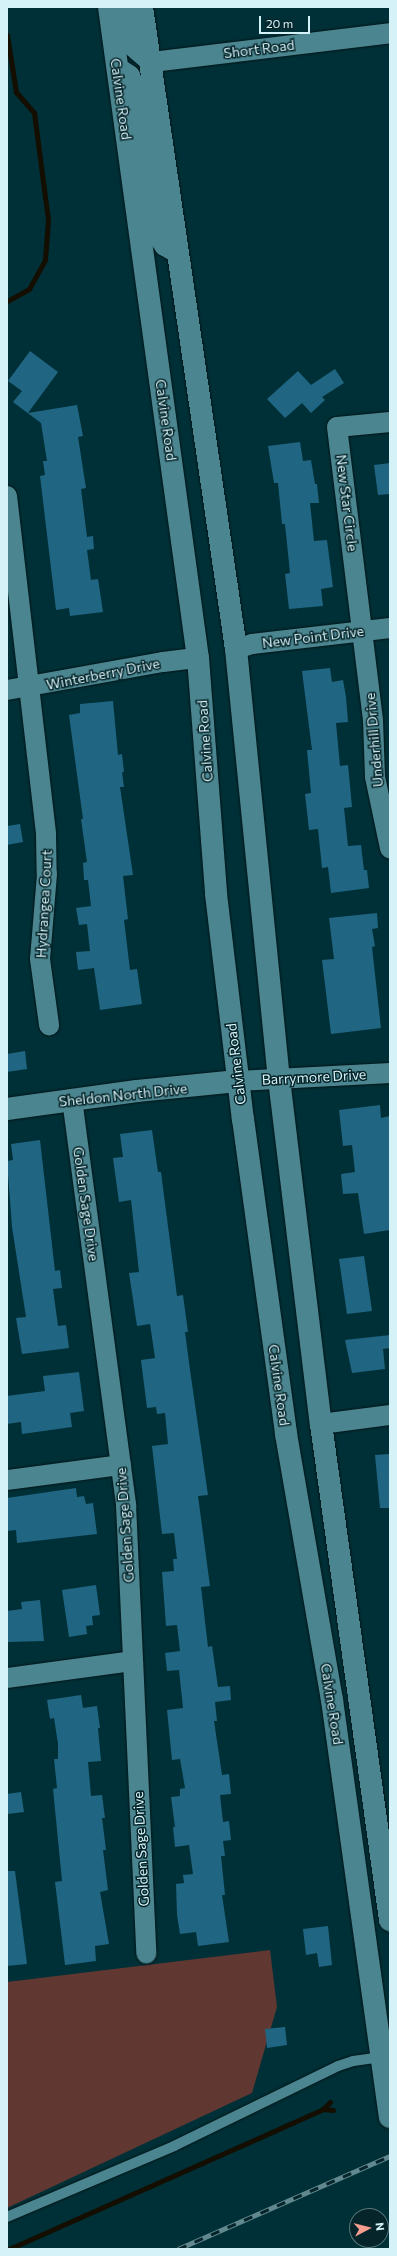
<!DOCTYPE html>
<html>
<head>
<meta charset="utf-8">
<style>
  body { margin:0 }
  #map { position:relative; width:397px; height:2256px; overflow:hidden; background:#003037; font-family:Commissioner,sans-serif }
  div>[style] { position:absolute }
  .green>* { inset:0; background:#603731 }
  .stream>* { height:5px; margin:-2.5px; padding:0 2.5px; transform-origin:2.5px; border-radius:2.5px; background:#140e01 }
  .building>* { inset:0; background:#206581 }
  .roads { filter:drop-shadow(0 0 1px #041518) drop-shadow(0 0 1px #041518) }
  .service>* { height:10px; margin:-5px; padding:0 5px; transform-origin:5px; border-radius:5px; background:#4b858f }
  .minor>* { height:20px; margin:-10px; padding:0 10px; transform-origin:10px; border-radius:10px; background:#4b858f }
  .tertiary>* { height:22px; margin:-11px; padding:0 11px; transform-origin:11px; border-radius:11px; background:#4b858f }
  .secondary>* { height:22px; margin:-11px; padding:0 11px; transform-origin:11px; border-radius:11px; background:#4b858f }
  .rail>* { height:4.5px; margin-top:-2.25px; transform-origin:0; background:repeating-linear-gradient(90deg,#05252a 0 9px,#61888f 0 18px); box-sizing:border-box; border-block:1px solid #61888f }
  span { translate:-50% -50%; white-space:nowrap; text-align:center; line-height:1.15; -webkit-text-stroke:3px #05252a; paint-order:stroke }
  .street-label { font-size:14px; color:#d5f2f8 }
  .frame { position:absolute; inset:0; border:8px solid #d5f2f8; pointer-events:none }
  .north { position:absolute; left:349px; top:2208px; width:40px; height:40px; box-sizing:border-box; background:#05252a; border:1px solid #58777c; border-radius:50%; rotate:83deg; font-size:11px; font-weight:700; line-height:16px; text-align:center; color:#d5f2f8 }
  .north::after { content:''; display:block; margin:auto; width:14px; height:18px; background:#f59d8e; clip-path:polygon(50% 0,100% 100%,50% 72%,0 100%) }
  .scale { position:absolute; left:259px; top:16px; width:51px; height:18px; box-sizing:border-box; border:2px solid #d5f2f8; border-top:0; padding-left:5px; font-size:12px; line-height:14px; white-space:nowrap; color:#d5f2f8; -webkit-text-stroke:3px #05252a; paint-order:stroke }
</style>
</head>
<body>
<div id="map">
  <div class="green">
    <i style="clip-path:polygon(270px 1950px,277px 2007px,252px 2093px,7px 2208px,7px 1982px)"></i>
  </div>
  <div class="stream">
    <i style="left:7px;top:35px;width:58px;rotate:81deg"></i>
    <i style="left:16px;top:92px;width:28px;rotate:49deg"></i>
    <i style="left:34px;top:113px;width:108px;rotate:82.5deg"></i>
    <i style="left:48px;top:220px;width:40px;rotate:94.3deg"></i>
    <i style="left:45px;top:260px;width:33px;rotate:119deg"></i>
    <i style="left:29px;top:289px;width:25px;rotate:151deg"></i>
    <i style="left:323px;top:2109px;width:10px;rotate:6deg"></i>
    <i style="left:9px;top:2249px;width:344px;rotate:-24deg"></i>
    <i style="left:323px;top:2109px;width:10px;rotate:-45deg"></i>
  </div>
  <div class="building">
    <i style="clip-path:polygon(30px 351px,58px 372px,28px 413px,77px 405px,83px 436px,78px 437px,86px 488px,81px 489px,87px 537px,93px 536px,94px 549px,87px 550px,91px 580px,98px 579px,103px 612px,70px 616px,69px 608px,56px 610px,40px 476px,45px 475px,43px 461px,47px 461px,41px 423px,13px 402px,22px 391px,8px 381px)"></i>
    <i style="clip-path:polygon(335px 369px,344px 383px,322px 397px,325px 400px,311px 413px,302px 403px,285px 418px,267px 399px,298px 371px,311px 385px)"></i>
    <i style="clip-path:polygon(300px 442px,303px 461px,311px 460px,315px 484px,317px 484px,319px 503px,310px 503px,314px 541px,327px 540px,333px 587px,321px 589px,323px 606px,289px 609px,285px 574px,290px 573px,285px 524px,282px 524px,278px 483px,274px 483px,268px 446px)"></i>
    <i style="clip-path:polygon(390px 463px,390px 494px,378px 495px,374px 465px)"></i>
    <i style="clip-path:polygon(330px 668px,332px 682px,343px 680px,346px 697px,348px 722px,336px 723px,340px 766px,348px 765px,352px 807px,344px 808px,348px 846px,361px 845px,364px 870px,367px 870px,369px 888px,331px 893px,328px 867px,322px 868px,318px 829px,309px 830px,305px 794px,311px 793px,307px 750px,312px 750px,302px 671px)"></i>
    <i style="clip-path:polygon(113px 701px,118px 755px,122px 754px,124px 772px,122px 772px,124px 787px,120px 787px,133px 875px,123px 876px,128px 919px,124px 920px,130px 970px,137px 969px,142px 1004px,100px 1010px,94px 968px,78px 970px,76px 952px,90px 951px,87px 924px,79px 925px,76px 908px,91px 906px,88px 880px,84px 880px,83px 863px,87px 862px,81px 819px,83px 819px,69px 715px,80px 713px,80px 704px)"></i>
    <i style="clip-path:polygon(20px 824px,23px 842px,7px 845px,7px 826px)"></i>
    <i style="clip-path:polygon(377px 913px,378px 928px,372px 929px,375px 946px,372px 947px,381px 1028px,331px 1034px,322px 960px,334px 959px,329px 918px)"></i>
    <i style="clip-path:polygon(25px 1051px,27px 1069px,7px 1072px,7px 1054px)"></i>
    <i style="clip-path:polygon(380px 1105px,381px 1118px,390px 1116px,390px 1230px,364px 1234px,358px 1193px,343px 1194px,341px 1174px,355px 1172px,352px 1145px,343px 1146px,339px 1110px)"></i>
    <i style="clip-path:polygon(152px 1130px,158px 1172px,161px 1172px,177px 1296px,183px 1295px,188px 1332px,185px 1332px,190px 1370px,208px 1495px,198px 1496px,210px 1586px,201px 1587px,208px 1647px,212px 1646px,218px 1687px,230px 1686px,231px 1700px,215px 1702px,217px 1721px,214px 1721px,222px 1775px,229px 1774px,231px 1794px,220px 1795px,223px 1822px,229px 1821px,231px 1840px,223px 1841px,225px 1856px,221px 1856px,225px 1895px,222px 1895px,229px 1942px,198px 1946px,196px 1932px,180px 1934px,177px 1915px,176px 1884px,184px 1883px,183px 1875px,193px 1874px,189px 1845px,175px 1847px,173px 1827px,175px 1827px,171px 1797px,180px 1796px,180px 1789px,185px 1788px,180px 1759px,172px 1760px,167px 1710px,183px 1708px,179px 1670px,167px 1671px,165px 1653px,180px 1651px,177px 1625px,166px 1626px,162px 1572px,174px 1571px,173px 1559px,177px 1559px,174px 1533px,162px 1534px,152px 1446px,168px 1444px,165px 1413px,157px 1414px,156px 1407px,147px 1408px,141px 1360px,155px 1358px,150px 1324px,137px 1326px,129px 1273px,139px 1272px,131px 1200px,119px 1202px,113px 1158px,123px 1157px,120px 1134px)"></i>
    <i style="clip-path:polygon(40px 1140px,55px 1271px,60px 1270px,62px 1288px,53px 1289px,58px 1326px,66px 1325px,69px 1348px,22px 1354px,16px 1318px,26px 1317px,12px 1227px,7px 1161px,13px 1160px,11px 1144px)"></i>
    <i style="clip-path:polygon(364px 1256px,372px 1311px,347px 1314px,339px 1259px)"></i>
    <i style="clip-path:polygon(390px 1335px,390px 1348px,383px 1349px,385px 1369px,352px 1373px,345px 1340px)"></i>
    <i style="clip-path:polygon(79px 1372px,84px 1411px,70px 1413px,72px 1427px,22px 1434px,21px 1422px,7px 1424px,7px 1396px,45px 1391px,43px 1376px)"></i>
    <i style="clip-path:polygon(390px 1454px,390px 1508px,380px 1508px,375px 1455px)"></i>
    <i style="clip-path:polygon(76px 1488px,77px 1497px,84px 1496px,86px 1504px,93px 1503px,97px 1534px,17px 1543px,16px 1530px,7px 1531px,7px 1498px)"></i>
    <i style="clip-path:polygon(96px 1585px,100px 1615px,92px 1616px,93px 1625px,86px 1626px,87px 1634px,69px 1637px,62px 1590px)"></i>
    <i style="clip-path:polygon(40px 1600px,44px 1641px,7px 1642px,7px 1611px,22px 1609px,21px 1602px)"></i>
    <i style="clip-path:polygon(81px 1695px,83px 1708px,97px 1706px,100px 1728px,98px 1728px,101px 1761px,88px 1762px,91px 1796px,102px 1795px,105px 1818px,102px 1818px,106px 1850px,103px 1850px,108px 1890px,100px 1892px,109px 1944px,95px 1946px,96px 1961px,65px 1965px,55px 1882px,62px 1881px,53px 1789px,57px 1788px,54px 1759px,58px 1759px,58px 1744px,54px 1718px,50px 1719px,47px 1700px)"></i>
    <i style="clip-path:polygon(21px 1792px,24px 1812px,7px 1814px,7px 1794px)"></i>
    <i style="clip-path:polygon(7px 1871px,15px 1871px,27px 1964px,7px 1966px)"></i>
    <i style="clip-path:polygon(328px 1926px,332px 1965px,319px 1967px,317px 1953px,306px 1955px,303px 1929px)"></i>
    <i style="clip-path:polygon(285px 2027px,287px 2045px,267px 2048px,265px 2029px)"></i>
  </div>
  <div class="roads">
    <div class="service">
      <i style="left:7px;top:2217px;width:181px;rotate:-23deg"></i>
      <i style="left:174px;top:2146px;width:182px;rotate:-26deg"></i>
      <i style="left:338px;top:2066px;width:16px;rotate:-18deg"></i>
      <i style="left:353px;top:2061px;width:29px;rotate:-8deg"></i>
    </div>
    <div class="minor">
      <i style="left:152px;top:62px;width:240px;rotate:-6.9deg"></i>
      <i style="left:390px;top:422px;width:53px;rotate:174.6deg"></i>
      <i style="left:337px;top:427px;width:295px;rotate:83deg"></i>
      <i style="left:373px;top:720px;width:57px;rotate:88deg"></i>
      <i style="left:375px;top:777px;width:73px;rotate:78.1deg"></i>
      <i style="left:7px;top:496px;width:341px;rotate:83.4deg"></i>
      <i style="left:46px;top:835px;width:39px;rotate:89deg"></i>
      <i style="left:47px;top:874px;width:85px;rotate:94.7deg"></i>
      <i style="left:40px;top:959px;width:67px;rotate:82.2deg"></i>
      <i style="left:236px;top:649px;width:17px;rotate:-17deg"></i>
      <i style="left:252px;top:644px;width:139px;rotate:-6.6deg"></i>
      <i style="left:7px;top:690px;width:158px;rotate:-10.2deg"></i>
      <i style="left:163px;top:662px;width:35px;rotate:-7deg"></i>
      <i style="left:238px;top:1081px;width:152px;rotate:-3deg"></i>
      <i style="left:72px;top:1099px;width:410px;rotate:82.4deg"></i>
      <i style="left:126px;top:1505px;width:449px;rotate:87.4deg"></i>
      <i style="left:321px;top:1424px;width:70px;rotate:-7.4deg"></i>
      <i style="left:7px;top:1480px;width:115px;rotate:-7.5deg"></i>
      <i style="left:7px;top:1678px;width:127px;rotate:-7.7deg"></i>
    </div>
    <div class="tertiary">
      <i style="left:7px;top:1109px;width:131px;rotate:-7.9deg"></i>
      <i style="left:137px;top:1091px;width:101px;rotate:-5.7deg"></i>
    </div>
    <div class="secondary">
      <i style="left:109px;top:7px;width:657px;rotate:82.22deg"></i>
      <i style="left:198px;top:658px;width:237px;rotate:85.6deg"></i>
      <i style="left:216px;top:894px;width:227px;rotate:83.2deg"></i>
      <i style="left:243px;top:1119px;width:318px;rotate:82.2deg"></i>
      <i style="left:286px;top:1434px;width:270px;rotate:80.2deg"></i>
      <i style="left:332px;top:1700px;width:421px;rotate:82.1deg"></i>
      <i style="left:125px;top:7px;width:36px;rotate:82deg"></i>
      <i style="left:130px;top:43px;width:29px;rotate:41deg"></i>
      <i style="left:142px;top:7px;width:649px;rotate:81.67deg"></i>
      <i style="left:236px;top:649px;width:432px;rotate:84.3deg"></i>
      <i style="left:279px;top:1079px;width:348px;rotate:83.1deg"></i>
      <i style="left:321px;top:1424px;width:501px;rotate:82.08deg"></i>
      <i style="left:120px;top:70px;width:11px;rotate:34deg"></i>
      <i style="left:129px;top:76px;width:19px;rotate:69deg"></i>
      <i style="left:136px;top:94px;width:144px;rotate:80.8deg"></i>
      <i style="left:159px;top:236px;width:11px;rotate:56deg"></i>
      <i style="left:165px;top:245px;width:14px;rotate:30deg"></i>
    </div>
  </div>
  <div class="rail">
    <i style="left:178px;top:2249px;width:232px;rotate:-23.7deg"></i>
  </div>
  <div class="street-label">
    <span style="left:259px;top:49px;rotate:-7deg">Short Road</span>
    <span style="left:121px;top:99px;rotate:82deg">Calvine Road</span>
    <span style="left:166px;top:420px;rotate:82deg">Calvine Road</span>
    <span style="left:347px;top:503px;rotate:83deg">New Star Circle</span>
    <span style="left:313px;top:637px;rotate:-7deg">New Point Drive</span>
    <span style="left:103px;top:674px;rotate:-11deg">Winterberry Drive</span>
    <span style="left:374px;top:740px;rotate:-95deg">Underhill Drive</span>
    <span style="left:205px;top:741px;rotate:-94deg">Calvine Road</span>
    <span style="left:44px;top:904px;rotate:-87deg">Hydrangea Court</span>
    <span style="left:236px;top:1064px;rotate:-97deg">Calvine Road</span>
    <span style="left:314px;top:1077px;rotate:-3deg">Barrymore Drive</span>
    <span style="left:123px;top:1095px;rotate:-6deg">Sheldon North Drive</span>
    <span style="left:86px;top:1204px;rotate:82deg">Golden Sage Drive</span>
    <span style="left:279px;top:1385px;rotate:82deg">Calvine Road</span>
    <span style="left:125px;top:1525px;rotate:-94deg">Golden Sage Drive</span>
    <span style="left:332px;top:1704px;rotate:81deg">Calvine Road</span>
    <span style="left:141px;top:1849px;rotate:-93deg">Golden Sage Drive</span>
  </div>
  <div class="frame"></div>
  <div class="north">N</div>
  <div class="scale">20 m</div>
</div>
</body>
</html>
